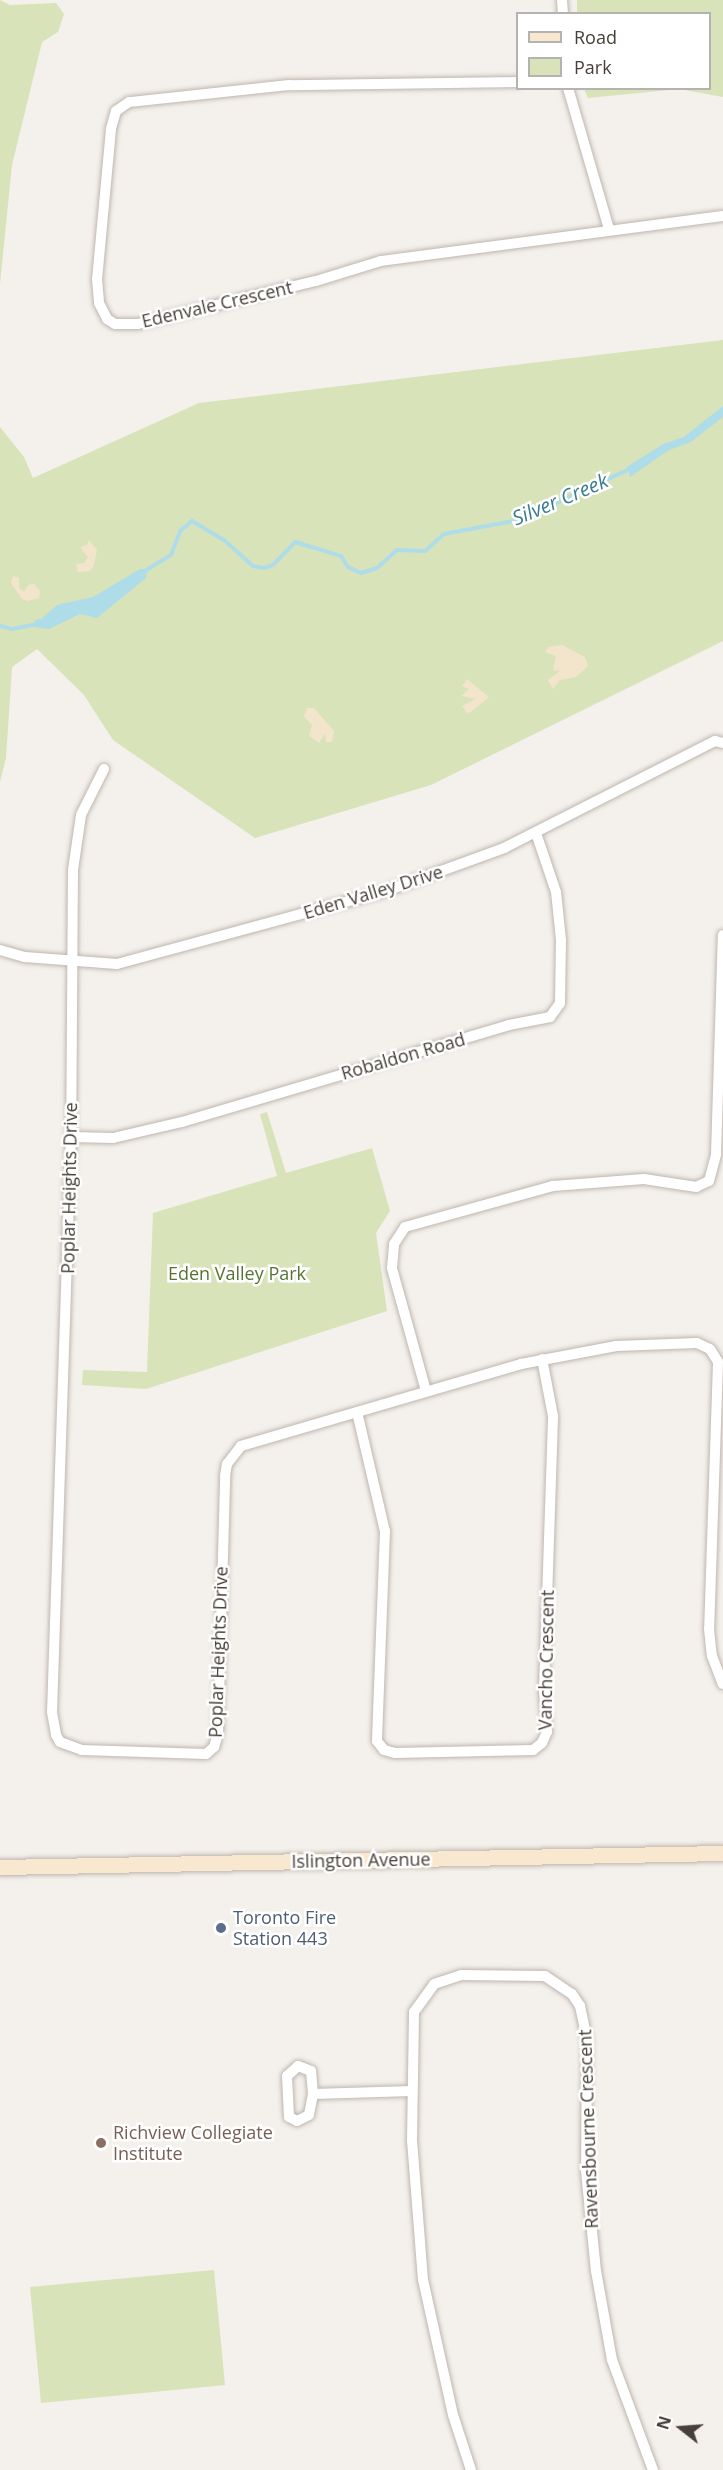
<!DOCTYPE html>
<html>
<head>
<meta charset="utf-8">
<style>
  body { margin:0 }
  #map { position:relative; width:723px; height:2470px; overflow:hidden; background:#f4f0eb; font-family:"Open Sans",sans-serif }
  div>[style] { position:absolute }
  .green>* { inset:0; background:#d8e3b9 }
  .sand>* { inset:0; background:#f3e4cc }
  .water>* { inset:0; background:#afdce9 }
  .stream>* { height:4px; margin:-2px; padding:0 2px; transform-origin:2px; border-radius:2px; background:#afdce9 }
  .roads { filter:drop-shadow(0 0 2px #bfb6af) drop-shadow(0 0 2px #bfb6af) }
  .minor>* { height:10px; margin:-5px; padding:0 5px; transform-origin:5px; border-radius:5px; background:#fff }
  .secondary>* { height:15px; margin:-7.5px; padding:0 7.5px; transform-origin:7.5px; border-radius:7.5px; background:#f9e8d0 }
  .dots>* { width:16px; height:16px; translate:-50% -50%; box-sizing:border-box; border:3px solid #fff; border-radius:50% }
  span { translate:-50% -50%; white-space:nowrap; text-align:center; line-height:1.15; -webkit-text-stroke:5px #fff; paint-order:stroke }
  .street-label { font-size:18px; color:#47403a }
  .park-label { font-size:18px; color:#577333 }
  .service-label { font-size:18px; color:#4e5e75 }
  .left { translate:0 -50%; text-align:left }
  .education-label { font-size:18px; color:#785e54 }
  .water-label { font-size:20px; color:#377b91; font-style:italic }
  .legend { position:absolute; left:516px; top:12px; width:195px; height:78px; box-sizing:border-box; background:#fff; border:2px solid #b5b3b0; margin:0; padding:8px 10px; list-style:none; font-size:18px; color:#47403a }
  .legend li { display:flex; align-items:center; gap:12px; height:30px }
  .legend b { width:30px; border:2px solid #b5b3b0 }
  .north { position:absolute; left:651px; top:2398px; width:60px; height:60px; -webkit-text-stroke:4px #fff; paint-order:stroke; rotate:287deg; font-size:16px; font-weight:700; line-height:24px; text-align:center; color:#47403a }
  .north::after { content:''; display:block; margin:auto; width:21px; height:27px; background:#47403a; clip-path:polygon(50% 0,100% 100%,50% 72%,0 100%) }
</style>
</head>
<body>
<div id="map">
  <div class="green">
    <i style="clip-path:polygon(0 0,10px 5px,56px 3px,64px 14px,58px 32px,42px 42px,12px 165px,0 284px)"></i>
    <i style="clip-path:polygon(577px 0,723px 0,723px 97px,679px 89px,588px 98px,584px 89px,710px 88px,710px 14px,577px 13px)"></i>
    <i style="clip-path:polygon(723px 340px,723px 641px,431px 785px,255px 838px,113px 740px,84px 695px,37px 649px,12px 667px,6px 758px,0 782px,0 427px,24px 457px,33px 478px,199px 403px)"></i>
    <i style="clip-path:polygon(267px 1112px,286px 1173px,372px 1148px,390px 1211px,376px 1233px,387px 1311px,146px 1389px,82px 1385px,83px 1370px,147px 1372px,153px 1213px,277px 1176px,260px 1114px)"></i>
    <i style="clip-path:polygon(214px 2270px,225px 2385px,41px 2403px,30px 2287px)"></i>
  </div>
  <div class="sand">
    <i style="clip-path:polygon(89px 540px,97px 550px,94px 565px,90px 571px,78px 572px,76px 564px,84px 563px,88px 557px,80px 547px,87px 545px)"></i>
    <i style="clip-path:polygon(13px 576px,19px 578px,19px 588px,24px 592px,28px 585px,34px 584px,40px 591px,39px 598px,28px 601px,22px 599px,11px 583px)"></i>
    <i style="clip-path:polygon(562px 645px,585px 657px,588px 666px,576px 677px,560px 680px,553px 689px,548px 680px,560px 671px,553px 670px,556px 656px,545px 652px,549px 647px)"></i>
    <i style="clip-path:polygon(467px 679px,489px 697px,468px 714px,462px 706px,476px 699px,461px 696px,469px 689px,462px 686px)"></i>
    <i style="clip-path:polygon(307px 708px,314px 708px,334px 731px,332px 742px,326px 742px,325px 733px,319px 743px,309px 736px,312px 725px,304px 716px)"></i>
  </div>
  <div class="water">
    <i style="clip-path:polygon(723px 406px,723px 417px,691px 442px,669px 450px,630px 477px,627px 467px,663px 444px,684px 437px)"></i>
    <i style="clip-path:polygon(140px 569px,147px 569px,146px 578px,97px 618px,80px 614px,49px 629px,35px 627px,35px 620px,41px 619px,57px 605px,93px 597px)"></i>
  </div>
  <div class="stream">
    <i style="left:145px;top:571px;width:31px;rotate:-32deg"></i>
    <i style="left:171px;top:555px;width:26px;rotate:-69deg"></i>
    <i style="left:180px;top:531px;width:16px;rotate:-40deg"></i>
    <i style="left:192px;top:521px;width:37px;rotate:31deg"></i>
    <i style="left:224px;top:540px;width:39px;rotate:42deg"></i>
    <i style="left:253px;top:566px;width:11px;rotate:10deg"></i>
    <i style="left:264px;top:568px;width:9px;rotate:-18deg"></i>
    <i style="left:273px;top:565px;width:32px;rotate:-46deg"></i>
    <i style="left:295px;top:542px;width:48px;rotate:16.9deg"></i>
    <i style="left:341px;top:556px;width:13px;rotate:58deg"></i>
    <i style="left:348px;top:567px;width:14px;rotate:25deg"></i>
    <i style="left:361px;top:573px;width:17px;rotate:-17deg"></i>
    <i style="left:377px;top:568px;width:27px;rotate:-42deg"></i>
    <i style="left:397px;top:550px;width:28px;rotate:2deg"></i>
    <i style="left:425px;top:551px;width:25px;rotate:-42deg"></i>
    <i style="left:444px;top:534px;width:76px;rotate:-10.6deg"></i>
    <i style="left:519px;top:520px;width:124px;rotate:-24.7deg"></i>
    <i style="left:0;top:626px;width:12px;rotate:14deg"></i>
    <i style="left:12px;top:629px;width:25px;rotate:-11deg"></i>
  </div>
  <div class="roads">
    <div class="minor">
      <i style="left:562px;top:0;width:14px;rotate:86deg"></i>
      <i style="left:518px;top:82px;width:229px;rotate:179.2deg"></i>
      <i style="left:289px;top:85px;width:161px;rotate:173.9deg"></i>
      <i style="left:129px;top:102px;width:16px;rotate:145deg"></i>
      <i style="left:116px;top:111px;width:19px;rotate:106deg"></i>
      <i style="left:111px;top:129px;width:151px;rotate:95.3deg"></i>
      <i style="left:97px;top:279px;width:24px;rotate:85deg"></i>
      <i style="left:99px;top:303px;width:18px;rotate:63deg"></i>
      <i style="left:107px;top:319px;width:9px;rotate:32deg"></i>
      <i style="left:115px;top:324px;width:23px"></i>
      <i style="left:138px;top:324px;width:183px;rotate:-13.6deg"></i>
      <i style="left:316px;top:281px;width:68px;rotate:-17.1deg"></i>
      <i style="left:381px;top:261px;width:345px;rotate:-7.5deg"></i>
      <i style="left:568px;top:88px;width:147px;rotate:73.8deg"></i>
      <i style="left:104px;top:769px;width:51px;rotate:116.6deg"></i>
      <i style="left:81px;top:815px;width:56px;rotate:98.3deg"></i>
      <i style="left:73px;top:870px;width:267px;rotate:90.4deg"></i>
      <i style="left:71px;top:1137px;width:575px;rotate:91.89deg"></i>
      <i style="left:52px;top:1712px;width:23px;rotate:80deg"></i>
      <i style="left:56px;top:1735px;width:8px;rotate:60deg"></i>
      <i style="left:60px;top:1742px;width:23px;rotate:20deg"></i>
      <i style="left:82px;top:1750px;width:124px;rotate:1.8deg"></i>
      <i style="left:206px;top:1754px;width:11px;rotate:-41deg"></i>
      <i style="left:214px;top:1747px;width:14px;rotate:-73deg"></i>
      <i style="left:218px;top:1734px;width:258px;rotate:-88.4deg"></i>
      <i style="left:225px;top:1476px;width:12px;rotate:-81deg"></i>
      <i style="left:227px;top:1464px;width:23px;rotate:-52deg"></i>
      <i style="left:241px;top:1446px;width:292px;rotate:-16.3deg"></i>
      <i style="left:521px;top:1364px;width:97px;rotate:-10.7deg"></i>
      <i style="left:616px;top:1346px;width:81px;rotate:-2.1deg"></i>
      <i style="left:697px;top:1343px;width:14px;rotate:25deg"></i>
      <i style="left:710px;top:1349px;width:15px;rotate:58deg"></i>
      <i style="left:718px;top:1362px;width:267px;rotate:91.9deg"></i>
      <i style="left:709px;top:1629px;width:27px;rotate:84deg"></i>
      <i style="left:712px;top:1656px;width:30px;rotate:69deg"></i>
      <i style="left:0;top:950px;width:26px;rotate:16deg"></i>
      <i style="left:25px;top:957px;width:92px;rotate:4.4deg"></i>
      <i style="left:117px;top:964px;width:279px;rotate:-15.2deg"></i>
      <i style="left:386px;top:891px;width:126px;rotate:-20deg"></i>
      <i style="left:504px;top:848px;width:237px;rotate:-26.9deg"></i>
      <i style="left:715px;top:741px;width:8px;rotate:14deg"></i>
      <i style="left:71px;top:1137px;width:42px;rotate:1.4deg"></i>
      <i style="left:113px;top:1138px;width:71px;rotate:-13.1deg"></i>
      <i style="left:182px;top:1122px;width:341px;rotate:-16.5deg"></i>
      <i style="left:509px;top:1025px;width:42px;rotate:-11deg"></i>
      <i style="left:550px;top:1017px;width:17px;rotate:-54deg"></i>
      <i style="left:560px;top:1003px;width:63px;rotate:-89.1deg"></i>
      <i style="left:561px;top:940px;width:48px;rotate:-95.9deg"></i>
      <i style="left:556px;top:892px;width:62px;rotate:-108.7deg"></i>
      <i style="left:426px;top:1391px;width:128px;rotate:-105.5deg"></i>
      <i style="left:392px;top:1268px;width:24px;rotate:-85deg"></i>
      <i style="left:394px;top:1244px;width:20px;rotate:-57deg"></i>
      <i style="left:405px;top:1227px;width:154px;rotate:-15.5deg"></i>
      <i style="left:553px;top:1186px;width:91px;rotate:-4.4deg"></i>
      <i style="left:644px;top:1179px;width:53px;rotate:8.7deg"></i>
      <i style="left:696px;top:1187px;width:14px;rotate:-25deg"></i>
      <i style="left:709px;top:1181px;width:28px;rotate:-75deg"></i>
      <i style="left:716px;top:1154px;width:219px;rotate:-88.2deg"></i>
      <i style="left:357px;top:1412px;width:122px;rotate:76.8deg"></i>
      <i style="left:385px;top:1531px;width:210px;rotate:92.2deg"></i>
      <i style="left:377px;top:1741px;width:11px;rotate:52deg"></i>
      <i style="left:384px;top:1750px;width:11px;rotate:15deg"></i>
      <i style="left:395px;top:1753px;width:138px;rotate:-1.2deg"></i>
      <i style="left:533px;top:1750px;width:11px;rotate:-38deg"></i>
      <i style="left:542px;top:1743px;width:12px;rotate:-66deg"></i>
      <i style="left:547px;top:1732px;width:42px;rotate:-94.1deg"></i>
      <i style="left:544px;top:1690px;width:274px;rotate:-88.1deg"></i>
      <i style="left:553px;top:1416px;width:58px;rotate:-100.9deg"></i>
      <i style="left:313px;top:2094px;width:21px;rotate:101deg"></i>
      <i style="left:309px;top:2115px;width:13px;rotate:153deg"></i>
      <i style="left:297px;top:2121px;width:9px;rotate:-153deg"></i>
      <i style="left:289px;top:2117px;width:41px;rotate:-92.8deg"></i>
      <i style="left:287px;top:2076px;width:15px;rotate:-42deg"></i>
      <i style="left:298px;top:2066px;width:14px;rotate:21deg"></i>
      <i style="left:311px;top:2071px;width:23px;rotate:85deg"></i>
      <i style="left:313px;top:2094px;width:99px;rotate:-1.7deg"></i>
      <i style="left:471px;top:2470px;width:58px;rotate:-108.1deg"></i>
      <i style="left:453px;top:2415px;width:138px;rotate:-102.5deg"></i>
      <i style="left:423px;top:2280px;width:139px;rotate:-94.5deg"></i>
      <i style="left:412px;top:2141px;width:129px;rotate:-89.1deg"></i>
      <i style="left:414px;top:2012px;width:34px;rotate:-54deg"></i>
      <i style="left:434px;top:1984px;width:28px;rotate:-18deg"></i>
      <i style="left:461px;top:1975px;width:84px;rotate:0.7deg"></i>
      <i style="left:545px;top:1976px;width:32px;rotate:34deg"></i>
      <i style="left:572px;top:1994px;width:14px;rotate:56deg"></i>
      <i style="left:580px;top:2006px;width:33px;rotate:78deg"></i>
      <i style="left:587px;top:2038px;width:133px;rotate:90.4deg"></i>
      <i style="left:586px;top:2171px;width:100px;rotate:84.3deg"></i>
      <i style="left:596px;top:2271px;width:90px;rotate:79.8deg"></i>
      <i style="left:612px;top:2360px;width:117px;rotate:69.6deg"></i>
    </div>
    <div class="secondary">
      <i style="left:0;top:1867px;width:723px;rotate:-1.11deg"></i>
    </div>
  </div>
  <div class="dots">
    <i style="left:221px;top:1928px;background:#5c6f8a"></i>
    <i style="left:101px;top:2143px;background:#8d6e63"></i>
  </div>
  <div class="street-label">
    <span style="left:217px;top:304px;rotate:-13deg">Edenvale Crescent</span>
    <span style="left:373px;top:892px;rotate:-17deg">Eden Valley Drive</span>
    <span style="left:403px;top:1056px;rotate:-16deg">Robaldon Road</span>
    <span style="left:69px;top:1188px;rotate:-89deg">Poplar Heights Drive</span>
    <span style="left:218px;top:1652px;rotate:-88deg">Poplar Heights Drive</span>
    <span style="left:546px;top:1660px;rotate:-89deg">Vancho Crescent</span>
    <span style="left:361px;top:1860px;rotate:-1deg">Islington Avenue</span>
    <span style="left:588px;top:2129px;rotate:-92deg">Ravensbourne Crescent</span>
  </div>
  <div class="park-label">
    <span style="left:237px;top:1273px">Eden Valley Park</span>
  </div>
  <div class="service-label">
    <span class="left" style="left:233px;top:1928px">Toronto Fire<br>Station 443</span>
  </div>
  <div class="education-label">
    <span class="left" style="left:113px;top:2143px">Richview Collegiate<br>Institute</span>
  </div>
  <div class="water-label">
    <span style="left:560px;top:499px;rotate:-23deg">Silver Creek</span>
  </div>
  <ul class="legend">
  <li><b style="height:8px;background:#f9e8d0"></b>Road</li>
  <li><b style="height:16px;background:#d8e3b9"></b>Park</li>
  </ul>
  <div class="north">N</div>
</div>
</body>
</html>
